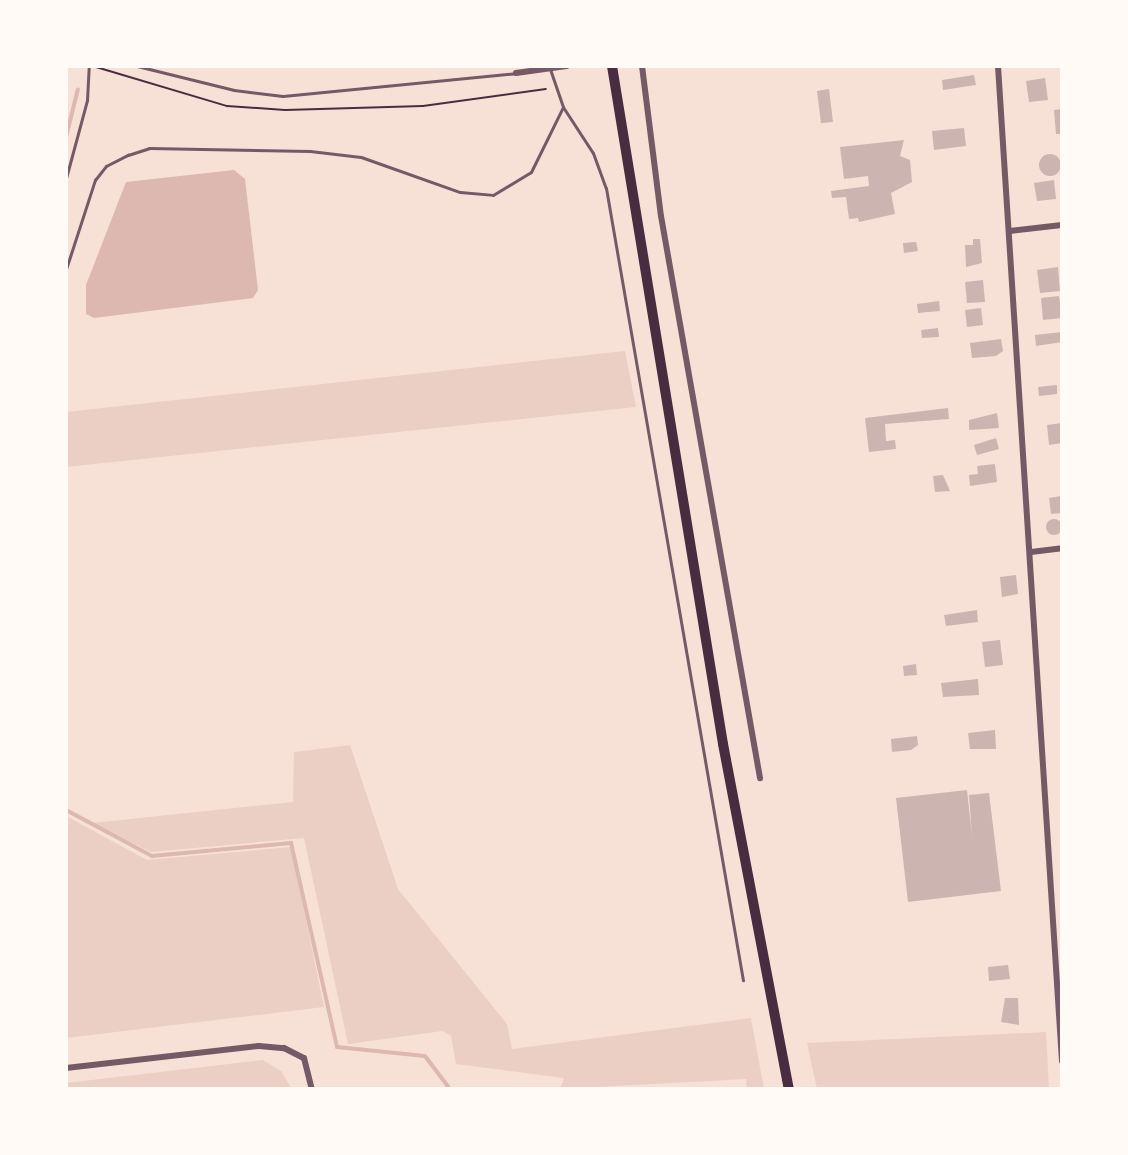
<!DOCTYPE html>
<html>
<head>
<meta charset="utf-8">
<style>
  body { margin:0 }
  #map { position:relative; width:1128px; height:1155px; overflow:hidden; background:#f7e1d7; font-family:"Golos Text",sans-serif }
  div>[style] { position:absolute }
  .green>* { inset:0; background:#ebcfc5 }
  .water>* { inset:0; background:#dcb8b0 }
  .stream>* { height:4px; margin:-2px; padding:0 2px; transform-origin:2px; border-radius:2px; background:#dcb8b0 }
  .building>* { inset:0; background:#ccb4b1 }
  .round { border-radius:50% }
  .path>* { height:2px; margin:-1px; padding:0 1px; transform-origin:1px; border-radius:1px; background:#4a2c40 }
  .service>* { height:3px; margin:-1.5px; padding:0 1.5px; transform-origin:1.5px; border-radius:1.5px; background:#755966 }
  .minor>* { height:6px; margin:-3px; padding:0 3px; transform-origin:3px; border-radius:3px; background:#755966 }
  .primary>* { height:10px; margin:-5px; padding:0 5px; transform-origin:5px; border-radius:5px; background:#4a2c40 }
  span { translate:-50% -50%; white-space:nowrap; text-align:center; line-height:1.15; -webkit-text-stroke:6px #fffaf5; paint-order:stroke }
  .frame { position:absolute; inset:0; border:68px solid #fffaf5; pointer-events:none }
</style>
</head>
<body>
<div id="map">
  <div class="green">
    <i style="clip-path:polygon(625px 351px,636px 407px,66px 467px,66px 412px)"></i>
    <i style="clip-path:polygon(350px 745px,398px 889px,507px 1024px,512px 1049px,751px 1018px,764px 1089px,747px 1089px,746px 1079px,560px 1089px,564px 1078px,456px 1064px,451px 1036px,443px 1031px,348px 1044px,304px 838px,151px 852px,92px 823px,293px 802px,294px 752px)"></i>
    <i style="clip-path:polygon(66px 816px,147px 860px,291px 847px,324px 1007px,66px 1038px)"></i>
    <i style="clip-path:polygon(1046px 1032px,1049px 1089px,817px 1089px,807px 1043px)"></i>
    <i style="clip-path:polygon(263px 1060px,281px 1071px,292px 1089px,66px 1089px,66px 1083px)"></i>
  </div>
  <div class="water">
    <i style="clip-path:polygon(234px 170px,245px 179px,258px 290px,253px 298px,94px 318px,86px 314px,86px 285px,126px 182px)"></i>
  </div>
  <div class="stream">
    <i style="left:66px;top:137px;width:49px;rotate:-76deg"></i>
    <i style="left:66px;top:810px;width:98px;rotate:28.1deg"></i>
    <i style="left:152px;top:856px;width:140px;rotate:-5.3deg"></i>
    <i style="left:291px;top:843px;width:209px;rotate:77.3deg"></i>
    <i style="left:337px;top:1047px;width:88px;rotate:5.8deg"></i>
    <i style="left:425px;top:1056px;width:41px;rotate:52.9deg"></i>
  </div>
  <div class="building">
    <i style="clip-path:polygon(974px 75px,976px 85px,943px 90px,942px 80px)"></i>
    <i style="clip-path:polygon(1045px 78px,1048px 100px,1029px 102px,1026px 81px)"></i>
    <i style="clip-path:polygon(829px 89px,833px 122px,821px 123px,817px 91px)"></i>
    <i style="clip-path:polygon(1062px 109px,1062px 134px,1056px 134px,1054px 110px)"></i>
    <i style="clip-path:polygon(964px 128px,966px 146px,934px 150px,932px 131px)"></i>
    <i style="clip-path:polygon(904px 140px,900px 156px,910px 160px,912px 182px,891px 193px,895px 214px,859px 222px,858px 218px,849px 219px,846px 197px,832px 198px,831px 191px,869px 186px,868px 176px,844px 179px,840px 147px)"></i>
    <i class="round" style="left:1039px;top:154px;width:22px;height:22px"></i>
    <i style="clip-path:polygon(1054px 180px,1056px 199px,1037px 201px,1034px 183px)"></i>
    <i style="clip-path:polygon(973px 239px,980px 239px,982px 263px,966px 267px,965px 245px,973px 245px)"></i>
    <i style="clip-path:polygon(916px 242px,918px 251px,904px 253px,903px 243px)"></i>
    <i style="clip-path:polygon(1058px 267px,1060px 291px,1040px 293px,1037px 270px)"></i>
    <i style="clip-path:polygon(983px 280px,985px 302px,967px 303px,965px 282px)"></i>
    <i style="clip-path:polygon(1059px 296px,1062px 318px,1043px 320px,1041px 298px)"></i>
    <i style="clip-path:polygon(939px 301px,940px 311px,918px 313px,917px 304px)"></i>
    <i style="clip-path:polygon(981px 308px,983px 325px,967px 327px,965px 310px)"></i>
    <i style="clip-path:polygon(938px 328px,939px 337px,922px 338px,921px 330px)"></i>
    <i style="clip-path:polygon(1062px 332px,1062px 342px,1036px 346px,1035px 335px)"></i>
    <i style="clip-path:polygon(1001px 339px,1003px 351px,996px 356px,972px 358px,970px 343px)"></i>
    <i style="clip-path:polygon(1057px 385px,1057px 394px,1039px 396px,1038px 387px)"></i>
    <i style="clip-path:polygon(948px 408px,949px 419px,885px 424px,886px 441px,895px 440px,896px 449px,869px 452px,865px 418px)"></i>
    <i style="clip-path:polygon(997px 413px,999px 428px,969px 430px,969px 420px)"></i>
    <i style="clip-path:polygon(1062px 423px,1062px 443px,1049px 445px,1047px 425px)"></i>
    <i style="clip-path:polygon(996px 438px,999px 449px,977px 455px,974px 445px)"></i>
    <i style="clip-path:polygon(995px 464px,997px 482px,970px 486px,969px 475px,978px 474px,977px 466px)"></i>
    <i style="clip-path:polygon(943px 475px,950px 491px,935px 492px,933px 476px)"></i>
    <i style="clip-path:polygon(1061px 496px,1062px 513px,1051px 514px,1049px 498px)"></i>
    <i class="round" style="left:1046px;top:519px;width:16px;height:16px"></i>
    <i style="clip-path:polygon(1016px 575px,1018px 594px,1002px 597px,1000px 577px)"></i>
    <i style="clip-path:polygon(977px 610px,978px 622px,946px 626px,944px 615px)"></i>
    <i style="clip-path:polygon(1000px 640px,1003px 665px,985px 667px,982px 642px)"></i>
    <i style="clip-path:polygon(916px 664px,917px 675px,904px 676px,903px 666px)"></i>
    <i style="clip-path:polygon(978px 679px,979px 695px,943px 697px,941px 683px)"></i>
    <i style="clip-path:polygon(995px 730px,996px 749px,970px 749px,968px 733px)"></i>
    <i style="clip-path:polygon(917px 736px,918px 745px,911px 750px,892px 752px,891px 739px)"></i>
    <i style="clip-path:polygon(967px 790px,972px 836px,969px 795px,989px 793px,1001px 891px,908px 902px,896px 798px)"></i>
    <i style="clip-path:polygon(1008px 965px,1010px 979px,989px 981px,988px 967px)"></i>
    <i style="clip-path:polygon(1005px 998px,1018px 998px,1019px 1025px,1001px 1022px)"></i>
  </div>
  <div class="path">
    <i style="left:96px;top:67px;width:137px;rotate:16.6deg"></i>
    <i style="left:227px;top:106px;width:58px;rotate:3.9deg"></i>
    <i style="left:285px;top:110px;width:138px;rotate:-1.7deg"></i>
    <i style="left:423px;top:106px;width:124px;rotate:-7.9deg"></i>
  </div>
  <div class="service">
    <i style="left:137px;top:66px;width:100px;rotate:13.9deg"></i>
    <i style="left:234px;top:90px;width:49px;rotate:7deg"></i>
    <i style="left:283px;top:96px;width:234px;rotate:-5.6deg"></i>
    <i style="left:550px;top:69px;width:40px;rotate:71.1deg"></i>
    <i style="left:563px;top:107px;width:55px;rotate:56.9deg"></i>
    <i style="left:593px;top:153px;width:37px;rotate:70deg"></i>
    <i style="left:606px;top:188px;width:804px;rotate:80.19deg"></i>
    <i style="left:66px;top:178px;width:81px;rotate:-74.9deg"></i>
    <i style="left:87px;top:100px;width:34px;rotate:-87deg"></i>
    <i style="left:66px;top:269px;width:94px;rotate:-72deg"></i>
    <i style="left:95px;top:180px;width:18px;rotate:-52deg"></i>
    <i style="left:106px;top:166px;width:25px;rotate:-27deg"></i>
    <i style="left:128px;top:155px;width:22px;rotate:-18deg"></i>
    <i style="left:149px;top:148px;width:161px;rotate:1.1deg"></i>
    <i style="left:310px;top:151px;width:51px;rotate:6.7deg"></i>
    <i style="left:361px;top:157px;width:105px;rotate:19.5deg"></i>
    <i style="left:460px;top:192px;width:33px;rotate:5deg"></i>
    <i style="left:493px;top:195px;width:44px;rotate:-31.2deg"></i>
    <i style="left:531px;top:172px;width:72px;rotate:-63.8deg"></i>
  </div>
  <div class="minor">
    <i style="left:642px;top:66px;width:151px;rotate:82.8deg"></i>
    <i style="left:661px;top:216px;width:571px;rotate:80.01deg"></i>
    <i style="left:998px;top:66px;width:997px;rotate:86.32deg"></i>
    <i style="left:516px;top:73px;width:51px;rotate:-7.8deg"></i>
    <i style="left:1010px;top:231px;width:52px;rotate:-6.6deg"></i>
    <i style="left:1031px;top:552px;width:31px;rotate:-7deg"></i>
    <i style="left:66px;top:1068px;width:194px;rotate:-6.5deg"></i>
    <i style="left:259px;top:1046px;width:25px;rotate:5deg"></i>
    <i style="left:284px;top:1048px;width:22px;rotate:27deg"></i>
    <i style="left:304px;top:1058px;width:32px;rotate:76deg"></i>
  </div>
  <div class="primary">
    <i style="left:612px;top:66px;width:687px;rotate:80.7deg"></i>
    <i style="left:723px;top:744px;width:351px;rotate:79.2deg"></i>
  </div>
  <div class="frame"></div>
</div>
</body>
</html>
